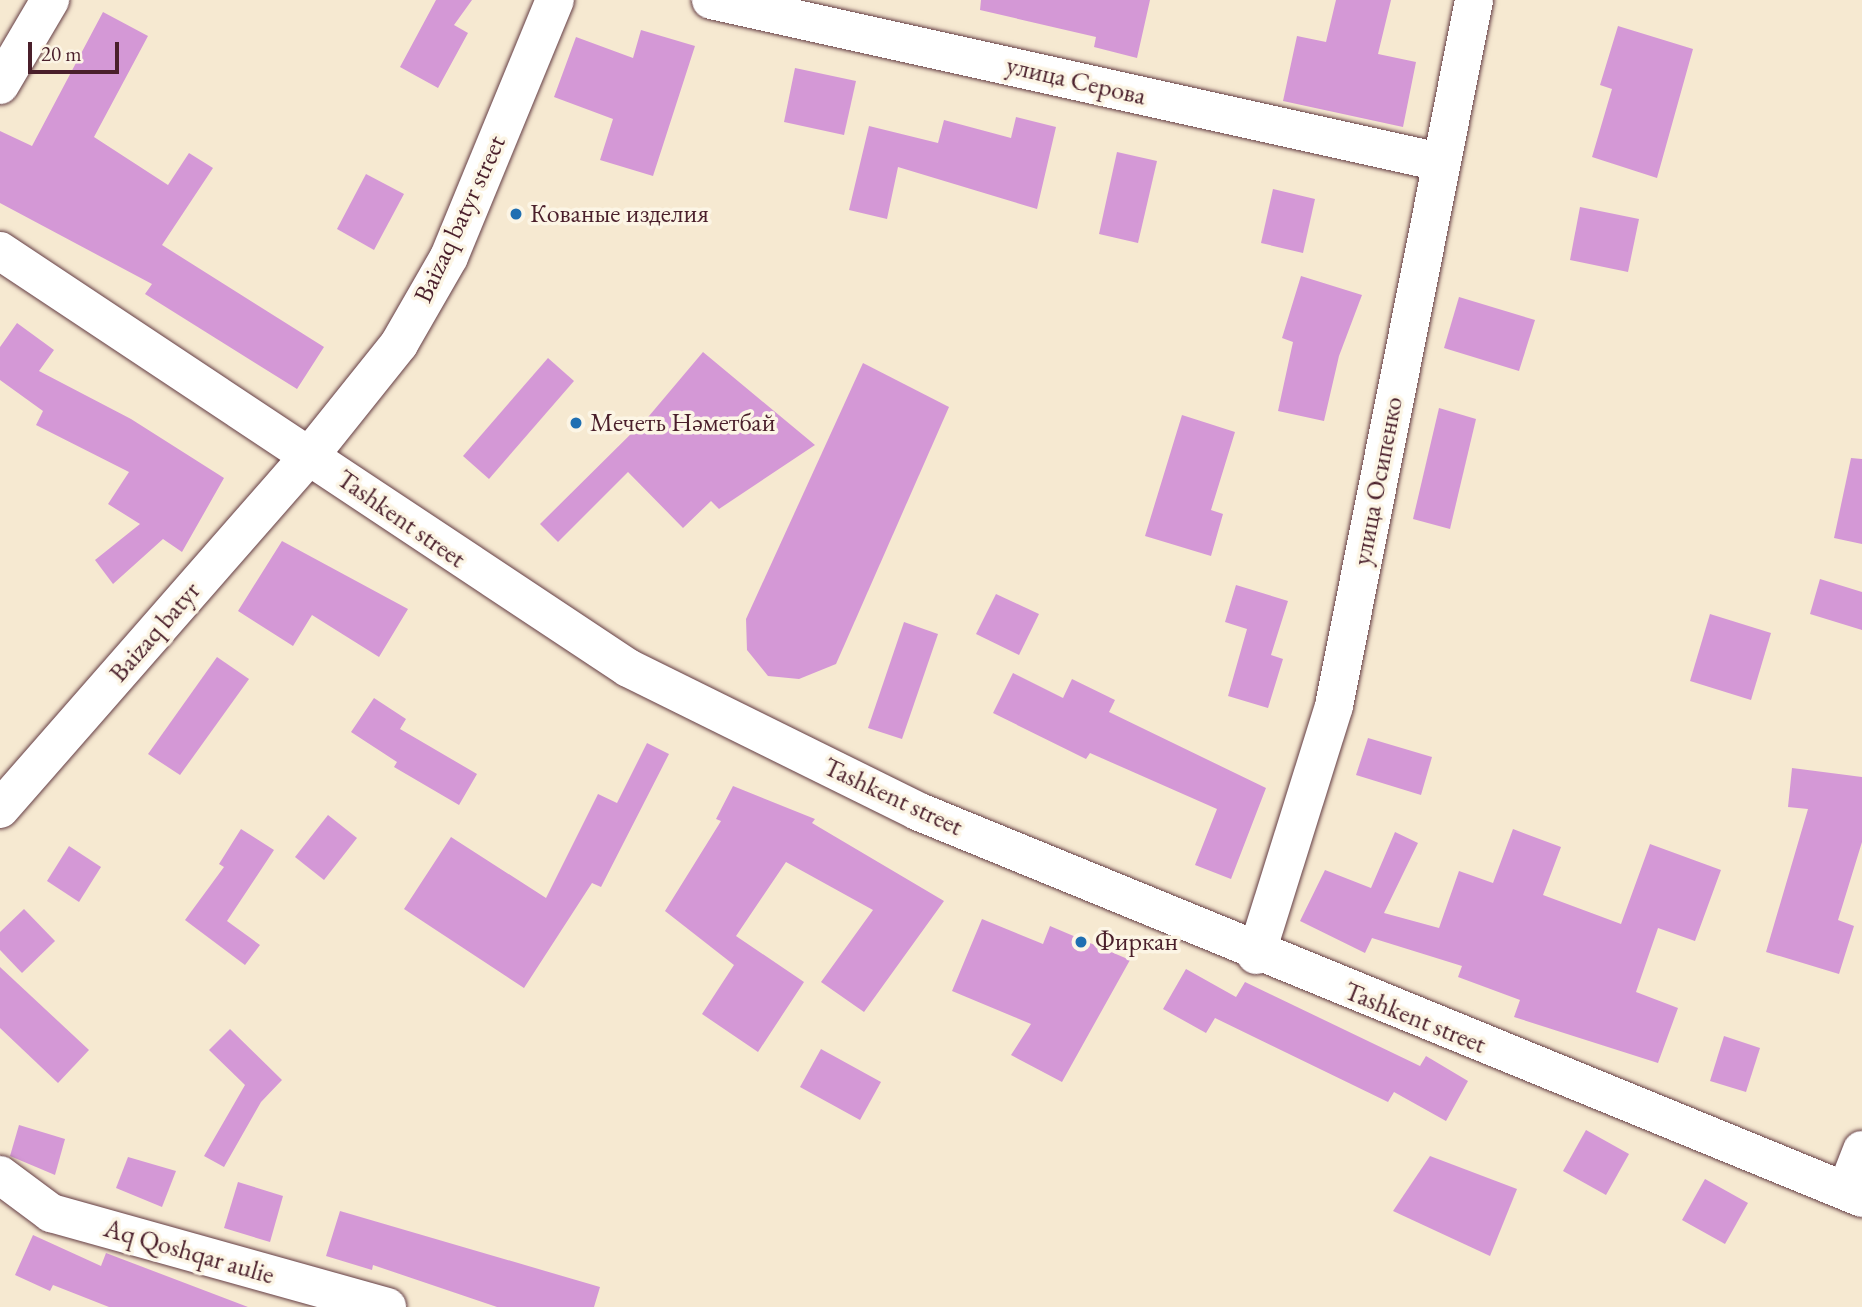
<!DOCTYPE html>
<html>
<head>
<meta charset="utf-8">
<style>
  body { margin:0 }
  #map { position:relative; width:1862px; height:1307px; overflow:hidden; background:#f6e9d1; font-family:"EB Garamond",serif }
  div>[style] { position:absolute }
  .building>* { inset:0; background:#d498d6 }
  .roads { filter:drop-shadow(0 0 2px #643d44) drop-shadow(0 0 2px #643d44) }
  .minor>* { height:38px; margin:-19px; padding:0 19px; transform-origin:19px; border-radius:19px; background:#fff }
  .major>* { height:38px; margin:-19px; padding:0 19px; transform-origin:19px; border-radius:19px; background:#fff }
  .dots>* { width:19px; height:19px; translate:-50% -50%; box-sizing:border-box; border:4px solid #fcf5e5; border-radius:50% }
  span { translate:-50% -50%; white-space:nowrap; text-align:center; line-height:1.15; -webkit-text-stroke:7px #fcf5e5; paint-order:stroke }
  .street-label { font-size:26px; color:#4a1f2b }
  .poi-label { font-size:26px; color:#4a1f2b }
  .left { translate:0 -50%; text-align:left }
  .scale { position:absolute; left:28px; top:42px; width:91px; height:32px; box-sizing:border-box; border:4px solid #4a1f2b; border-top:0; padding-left:9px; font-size:21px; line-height:24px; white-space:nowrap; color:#4a1f2b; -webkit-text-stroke:5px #fcf5e5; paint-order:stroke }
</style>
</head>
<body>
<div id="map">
  <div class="building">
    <i style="clip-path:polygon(436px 0,472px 0,454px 25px,468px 33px,438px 88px,400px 67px)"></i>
    <i style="clip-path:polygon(981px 0,1150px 0,1137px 58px,1094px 47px,1096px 37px,980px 10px)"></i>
    <i style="clip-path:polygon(1336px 0,1391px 0,1378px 54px,1416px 62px,1403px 127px,1283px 101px,1297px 36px,1326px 42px)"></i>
    <i style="clip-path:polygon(103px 12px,148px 36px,94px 137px,168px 185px,189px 153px,213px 168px,162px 245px,324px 347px,297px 389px,145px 294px,152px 284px,0 203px,0 131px,32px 146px)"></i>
    <i style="clip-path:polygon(1618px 26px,1693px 49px,1657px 178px,1592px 157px,1612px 89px,1600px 85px)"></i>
    <i style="clip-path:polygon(641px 30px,695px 46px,653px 176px,600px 160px,613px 119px,554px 97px,576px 37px,633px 58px)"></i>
    <i style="clip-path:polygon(795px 68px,856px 81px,844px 135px,784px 122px)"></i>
    <i style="clip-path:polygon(1016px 117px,1056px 127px,1037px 209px,898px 167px,887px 219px,849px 210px,869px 126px,938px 143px,944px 120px,1011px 138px)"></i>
    <i style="clip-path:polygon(1117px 152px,1157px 161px,1138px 243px,1099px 234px)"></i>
    <i style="clip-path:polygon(366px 174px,404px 194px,374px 250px,337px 229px)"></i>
    <i style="clip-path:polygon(1273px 189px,1315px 199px,1303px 253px,1261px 243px)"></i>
    <i style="clip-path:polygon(1580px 207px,1639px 219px,1628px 272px,1570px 260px)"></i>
    <i style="clip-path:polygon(1301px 276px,1362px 295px,1339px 356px,1324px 421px,1278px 411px,1293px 342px,1282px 338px)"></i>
    <i style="clip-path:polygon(1459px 297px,1535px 320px,1519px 371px,1444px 348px)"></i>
    <i style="clip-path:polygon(17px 323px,54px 350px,39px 371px,131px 419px,224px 478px,182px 552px,163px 539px,113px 584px,95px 560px,140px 524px,108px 504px,129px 472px,36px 425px,43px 411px,0 380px,0 347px)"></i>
    <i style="clip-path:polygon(703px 352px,815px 445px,719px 509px,711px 501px,683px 528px,628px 472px,558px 542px,540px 524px,649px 416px)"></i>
    <i style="clip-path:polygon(548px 358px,574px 381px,489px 479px,463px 456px)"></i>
    <i style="clip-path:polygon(863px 363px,949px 407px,836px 664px,799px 679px,768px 676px,747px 650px,746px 619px)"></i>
    <i style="clip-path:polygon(1439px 408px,1476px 419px,1450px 529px,1413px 519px)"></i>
    <i style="clip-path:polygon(1182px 415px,1235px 432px,1211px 510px,1223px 514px,1211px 556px,1145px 536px)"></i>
    <i style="clip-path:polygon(1851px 458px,1862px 459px,1862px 544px,1834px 538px)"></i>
    <i style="clip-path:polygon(282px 541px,408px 609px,379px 657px,312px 615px,293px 646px,238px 611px)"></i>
    <i style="clip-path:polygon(1820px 579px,1862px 592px,1862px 630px,1810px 614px)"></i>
    <i style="clip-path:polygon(1236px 585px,1288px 601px,1271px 655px,1283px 659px,1268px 708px,1228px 696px,1247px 629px,1225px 622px)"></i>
    <i style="clip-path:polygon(996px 594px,1039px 614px,1019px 655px,976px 634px)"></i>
    <i style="clip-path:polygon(1710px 614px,1771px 633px,1751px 700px,1690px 681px)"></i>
    <i style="clip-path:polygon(904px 622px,938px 634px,902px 739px,868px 728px)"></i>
    <i style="clip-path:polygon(217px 657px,249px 679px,180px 775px,148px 754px)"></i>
    <i style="clip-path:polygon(1013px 673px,1063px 698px,1072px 679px,1115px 700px,1109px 712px,1266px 788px,1231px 879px,1195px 865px,1217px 809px,1090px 753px,1086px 759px,993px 713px)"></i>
    <i style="clip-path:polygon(374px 698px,406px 719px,400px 729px,477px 774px,459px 805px,394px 767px,397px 762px,351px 732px)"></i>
    <i style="clip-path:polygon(1368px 738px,1432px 757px,1421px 795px,1356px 775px)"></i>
    <i style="clip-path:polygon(647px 743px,669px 754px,601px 887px,592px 883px,524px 988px,404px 909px,451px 837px,546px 898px,598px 794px,617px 803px)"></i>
    <i style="clip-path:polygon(1792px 768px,1862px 777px,1862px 842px,1838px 920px,1854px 926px,1839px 974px,1766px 952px,1808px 809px,1788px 807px)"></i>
    <i style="clip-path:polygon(733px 786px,815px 819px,812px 823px,944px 901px,864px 1012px,821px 982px,873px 910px,786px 862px,736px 936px,804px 982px,758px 1052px,702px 1014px,734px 965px,665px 911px,721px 821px,716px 819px)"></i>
    <i style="clip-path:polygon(328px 815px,357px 838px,324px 880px,295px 857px)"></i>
    <i style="clip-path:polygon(241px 829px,274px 850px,227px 921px,260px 945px,245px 965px,185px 920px,224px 867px,219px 864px)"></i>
    <i style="clip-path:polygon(1513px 829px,1561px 847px,1543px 895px,1621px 924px,1650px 844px,1721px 870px,1695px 941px,1658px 928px,1636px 992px,1678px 1008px,1658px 1063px,1514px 1017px,1520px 1000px,1458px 977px,1462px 966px,1372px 938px,1365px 953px,1300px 921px,1325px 870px,1371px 888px,1395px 832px,1418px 843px,1384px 913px,1439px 928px,1459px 871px,1493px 883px)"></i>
    <i style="clip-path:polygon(69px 846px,101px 867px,79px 902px,47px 881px)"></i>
    <i style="clip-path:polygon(24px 909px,55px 941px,22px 973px,0 950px,0 932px)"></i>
    <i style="clip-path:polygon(982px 919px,1043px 944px,1050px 926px,1130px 960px,1062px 1082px,1011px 1055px,1031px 1024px,952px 991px)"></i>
    <i style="clip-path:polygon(0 967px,89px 1050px,58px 1083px,0 1028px)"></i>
    <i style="clip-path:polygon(1186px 969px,1236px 997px,1245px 982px,1420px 1066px,1426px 1056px,1468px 1081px,1446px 1121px,1394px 1092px,1388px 1102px,1215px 1018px,1206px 1033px,1163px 1009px)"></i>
    <i style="clip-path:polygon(230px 1029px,282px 1080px,261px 1102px,224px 1167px,204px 1156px,245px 1085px,209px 1050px)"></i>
    <i style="clip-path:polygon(1724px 1036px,1760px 1048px,1746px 1092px,1710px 1081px)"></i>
    <i style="clip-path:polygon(821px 1049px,881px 1082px,860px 1120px,800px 1087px)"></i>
    <i style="clip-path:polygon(19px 1125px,65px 1139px,55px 1175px,10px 1156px)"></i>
    <i style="clip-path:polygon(1586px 1130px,1629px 1154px,1606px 1195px,1563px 1171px)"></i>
    <i style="clip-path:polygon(1430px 1156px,1517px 1189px,1490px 1256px,1393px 1211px)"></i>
    <i style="clip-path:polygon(128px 1157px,176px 1171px,162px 1207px,116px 1188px)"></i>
    <i style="clip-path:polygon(1705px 1179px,1748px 1203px,1725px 1244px,1682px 1220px)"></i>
    <i style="clip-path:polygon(238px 1182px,283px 1196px,270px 1242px,224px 1228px)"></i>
    <i style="clip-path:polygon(340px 1211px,600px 1287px,594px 1307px,497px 1307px,373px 1265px,372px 1270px,326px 1256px)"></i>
    <i style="clip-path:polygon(33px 1235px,101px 1266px,106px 1253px,248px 1307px,109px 1307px,53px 1285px,50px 1291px,15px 1275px)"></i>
  </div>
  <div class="roads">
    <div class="minor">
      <i style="left:711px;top:0;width:747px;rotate:12.53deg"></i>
      <i style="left:0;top:85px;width:99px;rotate:-59.5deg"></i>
      <i style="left:0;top:809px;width:472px;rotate:-48.8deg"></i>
      <i style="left:1256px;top:955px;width:261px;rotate:-72.6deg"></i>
      <i style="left:1334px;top:706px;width:720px;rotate:-78.78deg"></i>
      <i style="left:0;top:1175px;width:64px;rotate:36.7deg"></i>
      <i style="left:51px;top:1213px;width:349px;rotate:15.6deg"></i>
      <i style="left:1846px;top:1191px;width:44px;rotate:-68.7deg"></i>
    </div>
    <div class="major">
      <i style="left:0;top:251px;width:754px;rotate:33.58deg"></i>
      <i style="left:628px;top:668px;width:322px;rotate:26.3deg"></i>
      <i style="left:917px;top:811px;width:1021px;rotate:22.27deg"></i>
      <i style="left:311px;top:454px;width:141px;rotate:-51.3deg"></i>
      <i style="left:399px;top:344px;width:100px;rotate:-60.1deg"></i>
      <i style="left:449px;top:257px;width:278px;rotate:-67.6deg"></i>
    </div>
  </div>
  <div class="dots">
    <i style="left:516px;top:214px;background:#1f6fb2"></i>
    <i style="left:576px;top:423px;background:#1f6fb2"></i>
    <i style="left:1081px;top:942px;background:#1f6fb2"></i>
  </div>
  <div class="street-label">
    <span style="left:1076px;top:81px;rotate:13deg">улица Серова</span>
    <span style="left:460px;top:219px;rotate:-65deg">Baizaq batyr street</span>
    <span style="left:1378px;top:481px;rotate:-79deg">улица Осипенко</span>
    <span style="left:401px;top:519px;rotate:35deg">Tashkent street</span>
    <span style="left:155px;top:632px;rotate:-49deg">Baizaq batyr</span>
    <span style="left:893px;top:797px;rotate:25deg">Tashkent street</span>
    <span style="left:1415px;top:1018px;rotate:22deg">Tashkent street</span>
    <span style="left:189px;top:1252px;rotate:16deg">Aq Qoshqar aulie</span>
  </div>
  <div class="poi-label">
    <span class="left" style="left:530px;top:214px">Кованые изделия</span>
    <span class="left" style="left:590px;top:423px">Мечеть Нәметбай</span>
    <span class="left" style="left:1095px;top:942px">Фиркан</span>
  </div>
  <div class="scale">20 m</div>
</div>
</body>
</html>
